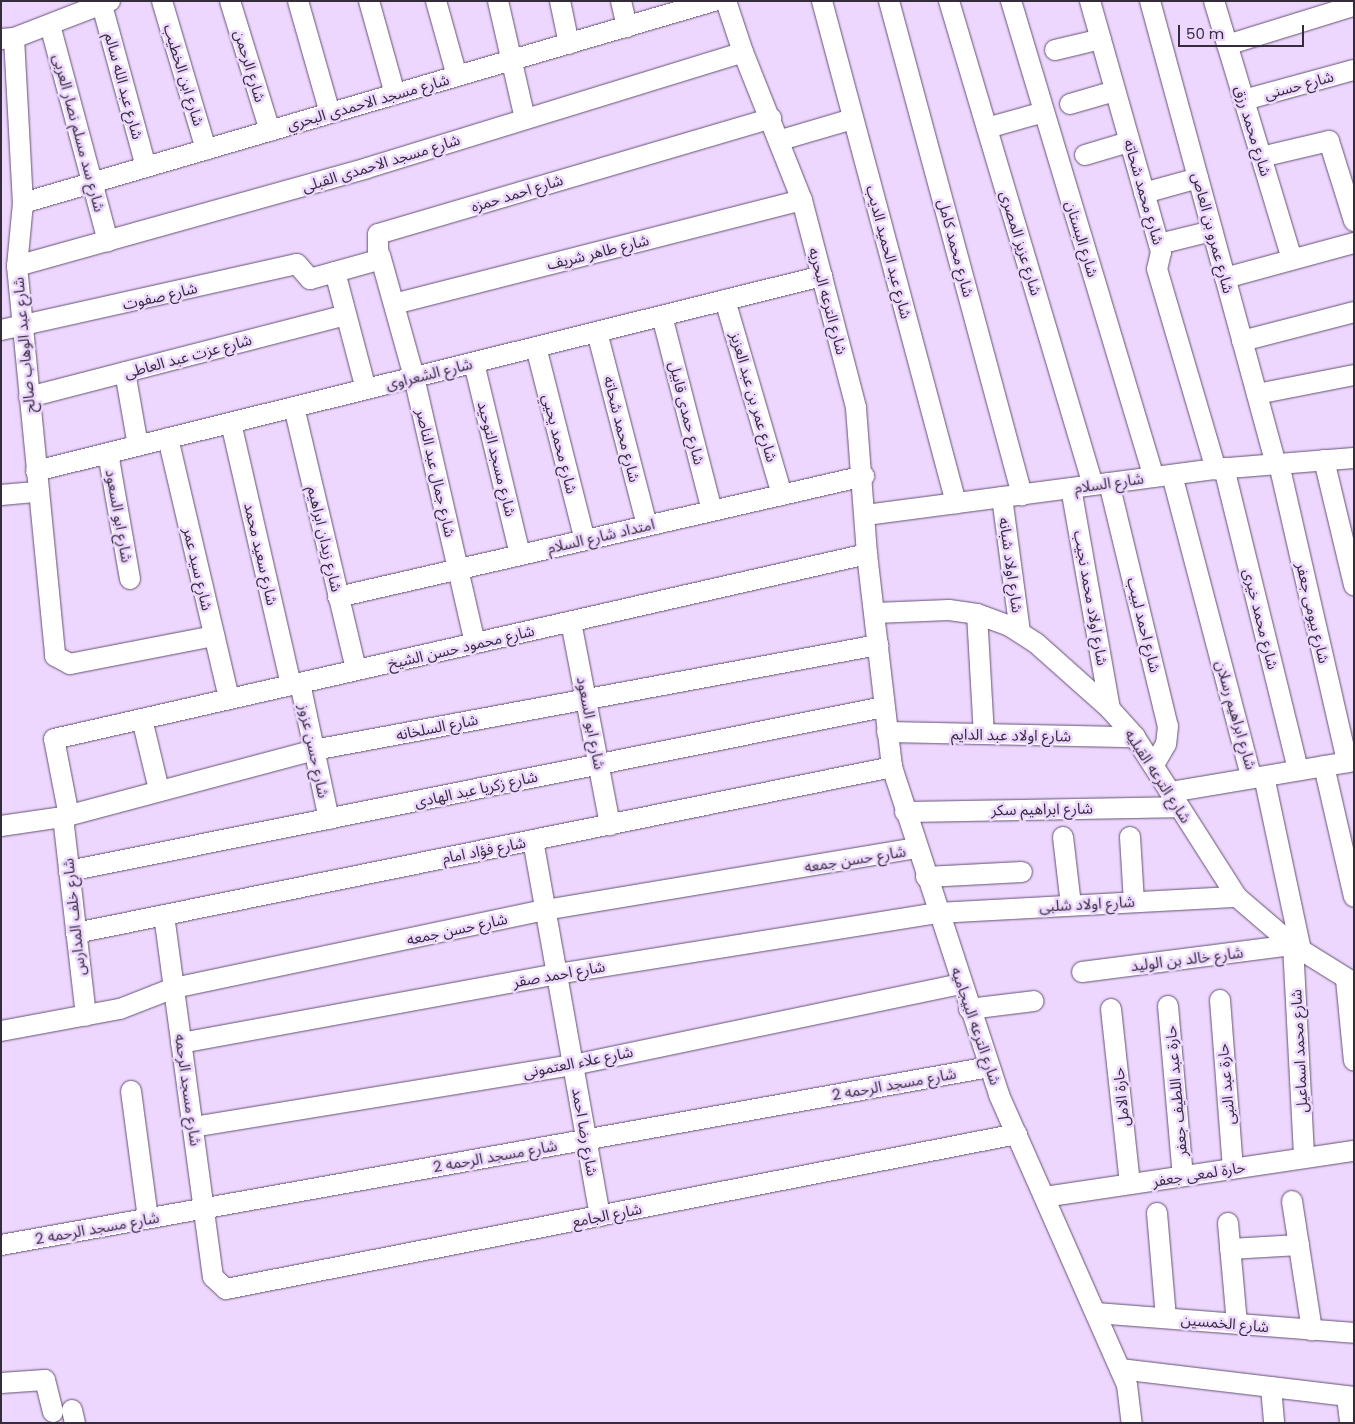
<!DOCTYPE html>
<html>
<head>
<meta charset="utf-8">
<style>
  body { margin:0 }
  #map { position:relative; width:1355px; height:1424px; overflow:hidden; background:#edd7fe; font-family:Poppins,"Noto Sans Arabic",sans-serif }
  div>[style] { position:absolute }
  .roads { filter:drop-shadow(0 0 1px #655273) drop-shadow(0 0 1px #655273) }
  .street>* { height:20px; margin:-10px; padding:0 10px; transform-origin:10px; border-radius:10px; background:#fff }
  span { translate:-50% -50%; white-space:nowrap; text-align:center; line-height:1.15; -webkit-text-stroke:5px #edd7fe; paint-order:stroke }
  .street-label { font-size:15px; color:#352c3b }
  .frame { position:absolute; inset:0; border:2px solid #352c3b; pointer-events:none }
  .scale { position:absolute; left:1178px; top:25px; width:126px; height:22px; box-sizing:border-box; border:2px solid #352c3b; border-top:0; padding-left:6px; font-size:15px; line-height:18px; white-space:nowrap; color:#352c3b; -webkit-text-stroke:4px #edd7fe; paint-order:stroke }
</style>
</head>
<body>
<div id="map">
  <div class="roads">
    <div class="street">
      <i style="left:162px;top:1px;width:155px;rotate:73.5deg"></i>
      <i style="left:230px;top:1px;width:136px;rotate:72.9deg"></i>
      <i style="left:298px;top:1px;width:116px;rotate:74.1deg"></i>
      <i style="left:369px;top:1px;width:97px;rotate:74.4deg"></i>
      <i style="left:436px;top:1px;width:78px;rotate:74.4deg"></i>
      <i style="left:498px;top:1px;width:121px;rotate:77.1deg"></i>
      <i style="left:560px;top:1px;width:44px;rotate:78.2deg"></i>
      <i style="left:621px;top:1px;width:27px;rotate:77deg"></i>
      <i style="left:726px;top:1px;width:54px;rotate:71.6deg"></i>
      <i style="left:743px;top:52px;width:159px;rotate:68.3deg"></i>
      <i style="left:802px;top:200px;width:215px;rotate:75.4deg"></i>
      <i style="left:856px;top:408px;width:146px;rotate:85.7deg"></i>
      <i style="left:867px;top:554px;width:214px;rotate:83.3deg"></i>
      <i style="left:892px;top:767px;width:345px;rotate:71.9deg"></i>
      <i style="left:999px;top:1095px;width:317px;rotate:66.2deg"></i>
      <i style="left:1127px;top:1385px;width:38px;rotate:83deg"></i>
      <i style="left:822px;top:1px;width:520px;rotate:75.05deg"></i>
      <i style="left:889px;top:1px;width:512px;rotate:74.93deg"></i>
      <i style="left:949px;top:1px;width:505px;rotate:73.43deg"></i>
      <i style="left:1011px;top:1px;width:497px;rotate:73.3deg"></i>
      <i style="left:1090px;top:1px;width:261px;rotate:74.2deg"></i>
      <i style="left:1161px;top:252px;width:17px;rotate:103deg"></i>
      <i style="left:1157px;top:269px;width:209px;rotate:73.6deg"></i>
      <i style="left:1150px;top:1px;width:480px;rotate:74.8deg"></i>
      <i style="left:1214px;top:1px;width:270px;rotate:73.2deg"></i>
      <i style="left:102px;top:5px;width:168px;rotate:74.8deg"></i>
      <i style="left:50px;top:25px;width:224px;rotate:75deg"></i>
      <i style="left:14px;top:38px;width:165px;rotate:86.9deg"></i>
      <i style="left:23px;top:203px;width:63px;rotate:95.4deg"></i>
      <i style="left:17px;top:266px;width:392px;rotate:84.4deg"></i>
      <i style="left:55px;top:656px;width:17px;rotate:28deg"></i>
      <i style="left:70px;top:664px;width:147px;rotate:-11deg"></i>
      <i style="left:1px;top:39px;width:13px;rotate:-4deg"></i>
      <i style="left:14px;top:38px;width:103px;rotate:-21.1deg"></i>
      <i style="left:1227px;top:45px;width:132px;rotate:-17.2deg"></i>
      <i style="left:1055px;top:50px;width:47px;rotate:-13.4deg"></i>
      <i style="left:1244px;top:100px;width:114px;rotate:-15.3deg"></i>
      <i style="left:1070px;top:104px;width:47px;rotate:-16.1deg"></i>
      <i style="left:987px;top:128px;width:59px;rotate:-15.7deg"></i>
      <i style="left:781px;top:140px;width:75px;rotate:-16.3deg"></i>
      <i style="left:1085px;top:155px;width:46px;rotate:-16.5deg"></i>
      <i style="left:1261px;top:157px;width:70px;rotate:-13.2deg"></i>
      <i style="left:1329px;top:141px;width:84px;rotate:72.6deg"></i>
      <i style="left:1144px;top:193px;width:56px;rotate:-15.5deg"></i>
      <i style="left:23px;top:203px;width:720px;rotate:-16.3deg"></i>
      <i style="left:1159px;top:244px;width:55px;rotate:-13.8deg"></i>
      <i style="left:380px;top:255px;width:127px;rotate:74.4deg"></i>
      <i style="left:414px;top:377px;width:273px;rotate:77.1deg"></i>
      <i style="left:17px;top:266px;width:363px;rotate:-15.6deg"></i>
      <i style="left:367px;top:168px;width:393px;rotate:-17.1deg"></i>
      <i style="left:335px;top:272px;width:121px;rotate:75.2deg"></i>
      <i style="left:1225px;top:278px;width:134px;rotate:-15.2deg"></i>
      <i style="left:725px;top:300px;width:203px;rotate:73.7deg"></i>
      <i style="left:394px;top:304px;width:421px;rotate:-14.3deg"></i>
      <i style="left:662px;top:316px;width:201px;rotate:75.6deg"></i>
      <i style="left:1px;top:330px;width:303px;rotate:-12.6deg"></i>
      <i style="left:297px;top:264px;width:20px;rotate:49deg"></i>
      <i style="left:310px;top:279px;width:71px;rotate:-15.6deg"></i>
      <i style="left:378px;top:260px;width:26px;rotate:-90deg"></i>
      <i style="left:378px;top:234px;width:410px;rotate:-16.4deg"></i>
      <i style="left:597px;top:332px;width:200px;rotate:75.5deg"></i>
      <i style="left:1242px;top:341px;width:116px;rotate:-14.5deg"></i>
      <i style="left:536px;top:347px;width:199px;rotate:75.8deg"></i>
      <i style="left:474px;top:363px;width:197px;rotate:76.5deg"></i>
      <i style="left:125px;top:372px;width:75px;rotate:80deg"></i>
      <i style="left:1257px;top:394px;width:99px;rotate:-11.1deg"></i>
      <i style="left:29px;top:397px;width:327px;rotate:-14.5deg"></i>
      <i style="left:294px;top:407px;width:270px;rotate:76.7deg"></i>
      <i style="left:231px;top:423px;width:269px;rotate:77.1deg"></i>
      <i style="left:168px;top:438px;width:268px;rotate:76.8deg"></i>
      <i style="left:108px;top:453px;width:128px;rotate:80.1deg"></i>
      <i style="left:1324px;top:460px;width:129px;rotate:76.5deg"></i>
      <i style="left:1279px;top:464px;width:306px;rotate:77.1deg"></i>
      <i style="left:1224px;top:468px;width:311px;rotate:76.2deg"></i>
      <i style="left:36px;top:471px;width:810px;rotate:-13.93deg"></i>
      <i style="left:1172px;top:475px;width:308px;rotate:75.3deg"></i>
      <i style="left:1250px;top:773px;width:17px;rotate:28deg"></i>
      <i style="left:1265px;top:781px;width:173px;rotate:78deg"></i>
      <i style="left:1109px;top:483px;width:250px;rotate:76.4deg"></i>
      <i style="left:1168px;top:726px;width:18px;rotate:96deg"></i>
      <i style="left:1166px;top:744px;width:24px;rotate:120deg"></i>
      <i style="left:1071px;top:488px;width:224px;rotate:80deg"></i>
      <i style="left:1px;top:495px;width:37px;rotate:-5deg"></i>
      <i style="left:1002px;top:497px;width:136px;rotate:82.4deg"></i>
      <i style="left:866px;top:515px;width:353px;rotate:-7.5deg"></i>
      <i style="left:1216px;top:469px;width:138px;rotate:-4.6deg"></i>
      <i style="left:338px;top:597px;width:540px;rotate:-12.95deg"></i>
      <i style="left:875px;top:613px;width:74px;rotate:-2.3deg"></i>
      <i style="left:949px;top:610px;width:28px;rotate:8deg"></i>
      <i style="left:977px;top:614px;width:33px;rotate:20deg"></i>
      <i style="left:1008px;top:625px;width:33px;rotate:33deg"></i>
      <i style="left:1036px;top:643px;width:99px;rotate:41.7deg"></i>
      <i style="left:1110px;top:709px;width:38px;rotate:48deg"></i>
      <i style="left:1135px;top:737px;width:190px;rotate:57.5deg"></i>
      <i style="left:1237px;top:897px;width:74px;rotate:40.6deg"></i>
      <i style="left:1293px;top:945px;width:72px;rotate:31.9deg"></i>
      <i style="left:977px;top:614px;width:120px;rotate:86.7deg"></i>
      <i style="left:571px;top:622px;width:207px;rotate:79.1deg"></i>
      <i style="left:300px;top:683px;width:139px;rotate:78deg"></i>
      <i style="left:142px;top:719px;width:73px;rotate:76.5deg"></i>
      <i style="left:887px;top:732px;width:248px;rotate:1.2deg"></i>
      <i style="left:1324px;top:766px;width:134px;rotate:77.1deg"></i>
      <i style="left:1171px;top:792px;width:186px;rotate:-9.6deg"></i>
      <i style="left:905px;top:812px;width:274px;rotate:-1deg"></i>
      <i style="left:69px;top:816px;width:78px;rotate:-101deg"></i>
      <i style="left:54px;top:739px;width:834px;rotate:-12.82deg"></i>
      <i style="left:63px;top:817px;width:200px;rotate:83.4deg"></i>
      <i style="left:1px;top:826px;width:63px;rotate:-8.3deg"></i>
      <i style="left:63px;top:817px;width:260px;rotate:-14.9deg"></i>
      <i style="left:314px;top:750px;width:574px;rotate:-10.55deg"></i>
      <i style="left:1063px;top:837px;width:68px;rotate:83.3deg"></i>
      <i style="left:1130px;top:837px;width:65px;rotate:86.5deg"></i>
      <i style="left:533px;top:840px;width:382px;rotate:79.9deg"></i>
      <i style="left:69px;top:871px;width:830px;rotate:-11.39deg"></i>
      <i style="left:926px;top:877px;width:96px;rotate:-3deg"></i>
      <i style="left:164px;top:915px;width:365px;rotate:82.3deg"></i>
      <i style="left:213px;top:1277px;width:18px;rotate:43deg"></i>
      <i style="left:226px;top:1289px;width:806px;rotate:-11.09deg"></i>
      <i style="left:76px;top:933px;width:833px;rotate:-11.5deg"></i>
      <i style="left:1082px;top:972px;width:213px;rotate:-7.3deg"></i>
      <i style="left:1293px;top:945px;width:213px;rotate:87deg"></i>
      <i style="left:1346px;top:980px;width:81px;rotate:84.4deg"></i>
      <i style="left:1220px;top:1000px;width:169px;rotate:85.6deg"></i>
      <i style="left:1168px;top:1006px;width:171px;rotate:85deg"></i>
      <i style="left:969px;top:1009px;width:65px;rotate:-7deg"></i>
      <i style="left:1111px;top:1009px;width:176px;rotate:83.8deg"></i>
      <i style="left:1px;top:1031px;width:121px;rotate:-10.5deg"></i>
      <i style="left:120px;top:1009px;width:58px;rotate:-21.3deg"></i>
      <i style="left:174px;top:988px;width:379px;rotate:-11.9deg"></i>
      <i style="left:545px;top:910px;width:377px;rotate:-9.5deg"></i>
      <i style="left:181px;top:1043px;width:382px;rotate:-10.4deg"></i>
      <i style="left:557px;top:974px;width:386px;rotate:-9.1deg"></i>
      <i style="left:938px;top:913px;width:299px;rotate:-3.1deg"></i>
      <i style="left:131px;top:1091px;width:128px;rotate:82.4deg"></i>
      <i style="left:193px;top:1127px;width:385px;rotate:-9.3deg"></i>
      <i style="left:573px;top:1065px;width:396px;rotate:-11.8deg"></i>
      <i style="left:1045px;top:1197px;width:312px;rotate:-8.5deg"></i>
      <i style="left:1292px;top:1201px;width:131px;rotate:81.2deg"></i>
      <i style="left:1157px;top:1213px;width:105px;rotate:85.1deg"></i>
      <i style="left:1228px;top:1223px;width:101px;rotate:84.9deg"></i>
      <i style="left:1px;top:1245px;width:1004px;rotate:-10.21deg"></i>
      <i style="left:1230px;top:1249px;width:69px;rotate:-3.3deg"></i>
      <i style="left:1096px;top:1313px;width:259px;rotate:4.4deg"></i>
      <i style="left:1120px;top:1369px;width:236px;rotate:6.8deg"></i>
      <i style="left:1px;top:1383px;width:44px;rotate:-3.9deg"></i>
      <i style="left:45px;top:1380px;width:33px;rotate:76deg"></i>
      <i style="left:1271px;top:1387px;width:36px;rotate:85deg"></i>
      <i style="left:1347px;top:1397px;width:26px;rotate:83deg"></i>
      <i style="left:72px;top:1410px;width:13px;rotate:77deg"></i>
    </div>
  </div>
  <div class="street-label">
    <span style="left:250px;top:66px;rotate:73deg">شارع الرحمن</span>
    <span style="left:184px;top:75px;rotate:73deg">شارع ابن الخطيب</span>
    <span style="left:1299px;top:85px;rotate:-15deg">شارع حسنى</span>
    <span style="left:124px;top:86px;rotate:75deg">شارع عبد الله سالم</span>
    <span style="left:368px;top:102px;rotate:-16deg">شارع مسجد الاحمدى البحري</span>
    <span style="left:1253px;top:131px;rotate:73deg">شارع محمد رزق</span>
    <span style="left:79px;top:133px;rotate:75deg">شارع سد مسلم نصار العربى</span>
    <span style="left:381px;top:163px;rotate:-17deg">شارع مسجد الاحمدى القبلى</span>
    <span style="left:1144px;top:192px;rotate:74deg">شارع محمد شحاته</span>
    <span style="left:517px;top:193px;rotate:-17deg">شارع احمد حمزه</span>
    <span style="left:1213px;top:233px;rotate:75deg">شارع عمرو بن العاص</span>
    <span style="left:1082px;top:239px;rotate:73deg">شارع البستان</span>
    <span style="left:1021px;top:243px;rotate:73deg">شارع عزيز المصرى</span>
    <span style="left:956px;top:248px;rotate:75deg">شارع محمد كامل</span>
    <span style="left:598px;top:252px;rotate:-14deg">شارع طاهر شريف</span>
    <span style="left:889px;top:252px;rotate:75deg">شارع عبد الحميد الديب</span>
    <span style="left:160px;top:296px;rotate:-13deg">شارع صفوت</span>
    <span style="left:828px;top:301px;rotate:75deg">شارع الترعه البحريه</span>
    <span style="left:24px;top:345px;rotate:-95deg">شارع عبد الوهاب صالح</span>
    <span style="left:188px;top:356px;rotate:-15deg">شارع عزت عبد العاطى</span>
    <span style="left:429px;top:374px;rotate:-14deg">شارع الشعراوى</span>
    <span style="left:754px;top:397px;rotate:74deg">شارع عمر بن عبد العزيز</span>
    <span style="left:687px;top:413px;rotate:76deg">شارع حمدى قابيل</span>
    <span style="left:622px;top:429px;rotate:76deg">شارع محمد شحاته</span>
    <span style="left:560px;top:444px;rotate:76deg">شارع محمد يحيي</span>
    <span style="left:497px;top:459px;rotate:76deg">شارع مسجد التوحيد</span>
    <span style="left:436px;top:473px;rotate:77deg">شارع جمال عبد الناصر</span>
    <span style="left:1109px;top:483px;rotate:-8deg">شارع السلام</span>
    <span style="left:119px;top:516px;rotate:80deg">شارع ابو السعود</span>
    <span style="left:601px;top:536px;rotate:-13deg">امتداد شارع السلام</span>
    <span style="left:325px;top:539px;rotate:77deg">شارع زيدان ابراهيم</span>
    <span style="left:261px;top:554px;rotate:77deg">شارع سعيد محمد</span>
    <span style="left:1011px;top:565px;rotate:82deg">شارع اولاد شبانه</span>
    <span style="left:198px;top:569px;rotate:77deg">شارع سيد عمر</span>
    <span style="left:1091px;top:598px;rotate:80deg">شارع اولاد محمد نجيب</span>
    <span style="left:1313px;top:613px;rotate:77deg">شارع بيومى جعفر</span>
    <span style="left:1261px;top:619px;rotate:76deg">شارع محمد خيرى</span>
    <span style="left:1144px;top:625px;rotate:76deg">شارع احمد لبيب</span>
    <span style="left:461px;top:647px;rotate:-13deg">شارع محمود حسن الشيخ</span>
    <span style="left:1236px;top:715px;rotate:74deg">شارع ابراهيم رسلان</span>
    <span style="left:591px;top:723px;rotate:79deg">شارع ابو السعود</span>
    <span style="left:437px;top:727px;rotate:-11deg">شارع السلخانه</span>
    <span style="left:1011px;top:735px;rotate:1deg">شارع اولاد عبد الدايم</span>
    <span style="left:314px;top:751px;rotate:78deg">شارع حسن عزوز</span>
    <span style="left:1158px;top:776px;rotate:57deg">شارع الترعه القبليه</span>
    <span style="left:476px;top:789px;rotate:-12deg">شارع زكريا عبد الهادى</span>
    <span style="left:1042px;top:809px;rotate:-1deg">شارع ابراهيم سكر</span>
    <span style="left:484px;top:850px;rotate:-11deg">شارع فؤاد امام</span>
    <span style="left:855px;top:859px;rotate:-9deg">شارع حسن جمعه</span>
    <span style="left:1087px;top:904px;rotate:-3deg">شارع اولاد شلبى</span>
    <span style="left:74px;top:917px;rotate:-96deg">شارع خلف المدارس</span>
    <span style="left:457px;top:929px;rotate:-12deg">شارع حسن جمعه</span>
    <span style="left:1187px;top:959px;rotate:-7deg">شارع خالد بن الوليد</span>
    <span style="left:559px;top:974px;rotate:-10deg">شارع احمد صقر</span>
    <span style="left:976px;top:1026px;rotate:71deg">شارع الترعه البيجاميه</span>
    <span style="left:1299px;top:1051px;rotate:-93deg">شارع محمد اسماعيل</span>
    <span style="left:578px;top:1062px;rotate:-11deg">شارع علاء العتمونى</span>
    <span style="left:894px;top:1084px;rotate:-10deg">شارع مسجد الرحمه 2</span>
    <span style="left:1226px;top:1084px;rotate:-95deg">حارة عبد النبى</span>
    <span style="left:188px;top:1090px;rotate:82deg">شارع مسجد الرحمه</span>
    <span style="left:1176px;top:1091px;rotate:-95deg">حارة عبد اللطيف جعفر</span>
    <span style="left:1121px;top:1097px;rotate:-96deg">حارة الامل</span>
    <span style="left:585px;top:1132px;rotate:80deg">شارع رضا احمد</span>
    <span style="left:495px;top:1156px;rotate:-10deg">شارع مسجد الرحمه 2</span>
    <span style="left:1199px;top:1174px;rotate:-9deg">حارة لمعى جعفر</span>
    <span style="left:607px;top:1215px;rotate:-11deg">شارع الجامع</span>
    <span style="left:97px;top:1228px;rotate:-10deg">شارع مسجد الرحمه 2</span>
    <span style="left:1225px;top:1323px;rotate:5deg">شارع الخمسين</span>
  </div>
  <div class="frame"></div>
  <div class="scale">50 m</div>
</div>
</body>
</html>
